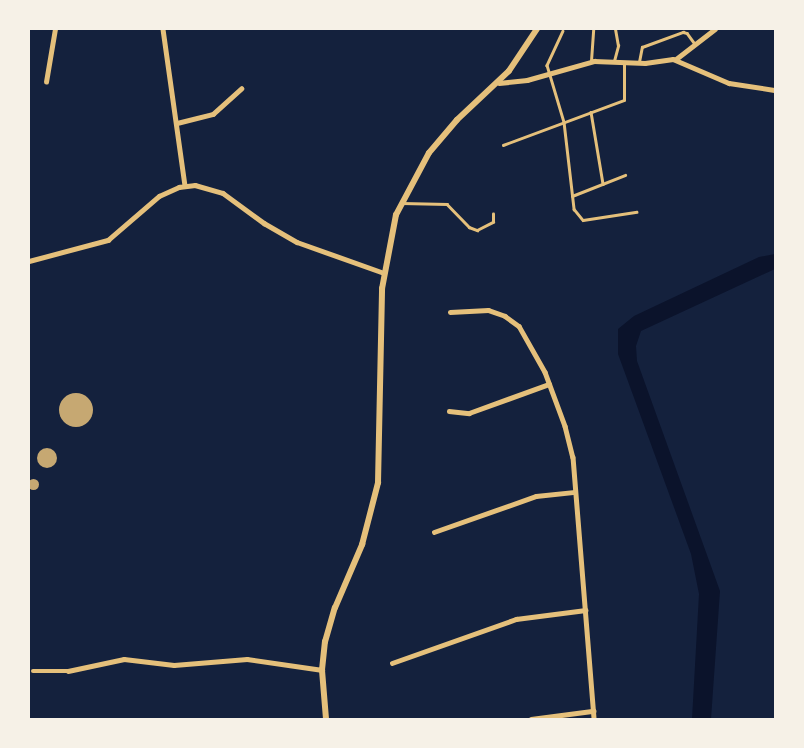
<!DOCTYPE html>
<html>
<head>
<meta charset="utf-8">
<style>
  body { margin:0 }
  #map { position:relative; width:804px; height:748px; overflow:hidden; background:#14213d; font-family:"Fira Sans Condensed",sans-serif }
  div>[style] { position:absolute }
  .water>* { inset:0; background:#0b132b }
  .building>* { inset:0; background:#c6a872 }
  .round { border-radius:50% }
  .service>* { height:2.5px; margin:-1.25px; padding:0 1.25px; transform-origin:1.25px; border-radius:1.25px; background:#e5c07b }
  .minor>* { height:4.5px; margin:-2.25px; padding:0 2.25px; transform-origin:2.25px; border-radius:2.25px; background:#e5c07b }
  .tertiary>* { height:5.5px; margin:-2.75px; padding:0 2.75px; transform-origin:2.75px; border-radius:2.75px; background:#e5c07b }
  span { translate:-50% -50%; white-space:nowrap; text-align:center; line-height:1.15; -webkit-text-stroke:4px #f6f1e7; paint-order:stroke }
  .frame { position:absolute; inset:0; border:30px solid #f6f1e7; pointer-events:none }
</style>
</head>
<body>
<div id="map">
  <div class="water">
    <i style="clip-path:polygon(775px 254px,775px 269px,641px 331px,636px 346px,637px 361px,720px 591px,711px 719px,692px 719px,699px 594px,691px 554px,618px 354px,618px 329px,634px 316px,759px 257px)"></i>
  </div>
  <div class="building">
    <i class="round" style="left:59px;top:393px;width:34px;height:34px"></i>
    <i class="round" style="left:37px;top:448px;width:20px;height:20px"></i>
    <i class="round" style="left:27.5px;top:478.5px;width:11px;height:11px"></i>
  </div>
  <div class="service">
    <i style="left:563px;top:31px;width:38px;rotate:115deg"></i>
    <i style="left:547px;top:65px;width:59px;rotate:73.4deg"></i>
    <i style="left:564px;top:122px;width:88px;rotate:83.4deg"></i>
    <i style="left:574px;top:209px;width:14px;rotate:51deg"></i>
    <i style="left:583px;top:220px;width:54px;rotate:-8.6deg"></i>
    <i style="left:591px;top:61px;width:32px;rotate:-86deg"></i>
    <i style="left:614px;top:61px;width:16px;rotate:-75deg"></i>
    <i style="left:618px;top:46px;width:17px;rotate:-100deg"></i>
    <i style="left:639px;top:62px;width:15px;rotate:-79deg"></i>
    <i style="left:642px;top:47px;width:44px;rotate:-20.1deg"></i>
    <i style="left:683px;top:32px;width:4px;rotate:14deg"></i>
    <i style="left:687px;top:33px;width:14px;rotate:54deg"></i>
    <i style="left:591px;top:112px;width:73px;rotate:80.5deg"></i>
    <i style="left:503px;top:145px;width:129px;rotate:-20.4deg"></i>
    <i style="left:624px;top:100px;width:37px;rotate:-90deg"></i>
    <i style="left:572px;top:196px;width:57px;rotate:-21.6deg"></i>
    <i style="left:402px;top:203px;width:45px;rotate:1.3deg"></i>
    <i style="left:447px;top:204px;width:32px;rotate:46deg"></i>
    <i style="left:469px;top:227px;width:9px;rotate:21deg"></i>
    <i style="left:477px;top:230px;width:18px;rotate:-27deg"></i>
    <i style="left:493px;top:222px;width:8px;rotate:-90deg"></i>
  </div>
  <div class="minor">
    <i style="left:163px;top:29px;width:158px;rotate:82deg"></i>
    <i style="left:676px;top:59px;width:49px;rotate:-37.6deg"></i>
    <i style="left:46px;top:82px;width:54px;rotate:-80.4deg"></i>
    <i style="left:499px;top:83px;width:28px;rotate:-6deg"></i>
    <i style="left:527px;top:80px;width:70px;rotate:-15.8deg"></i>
    <i style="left:594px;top:61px;width:51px;rotate:2.2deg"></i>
    <i style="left:645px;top:63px;width:28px;rotate:-8deg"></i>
    <i style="left:673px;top:59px;width:61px;rotate:23.2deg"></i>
    <i style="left:729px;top:83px;width:47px;rotate:8.7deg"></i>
    <i style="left:177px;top:123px;width:37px;rotate:-14deg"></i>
    <i style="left:213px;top:114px;width:38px;rotate:-42deg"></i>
    <i style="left:29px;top:261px;width:82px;rotate:-14.9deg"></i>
    <i style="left:108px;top:240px;width:67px;rotate:-40.8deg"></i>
    <i style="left:159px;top:196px;width:22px;rotate:-24deg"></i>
    <i style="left:179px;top:187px;width:16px;rotate:-7deg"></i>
    <i style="left:195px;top:185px;width:29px;rotate:16deg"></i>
    <i style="left:223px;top:193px;width:51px;rotate:36.2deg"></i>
    <i style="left:264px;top:223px;width:38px;rotate:30deg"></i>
    <i style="left:297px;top:242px;width:92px;rotate:19.6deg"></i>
    <i style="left:450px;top:312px;width:38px;rotate:-3deg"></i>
    <i style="left:488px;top:310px;width:18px;rotate:19deg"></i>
    <i style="left:505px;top:316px;width:17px;rotate:36deg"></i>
    <i style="left:519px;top:326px;width:53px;rotate:60.5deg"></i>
    <i style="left:545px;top:372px;width:58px;rotate:69.7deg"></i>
    <i style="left:565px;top:426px;width:32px;rotate:76deg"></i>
    <i style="left:573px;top:457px;width:263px;rotate:85.4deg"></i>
    <i style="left:449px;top:411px;width:20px;rotate:6deg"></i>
    <i style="left:469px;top:413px;width:85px;rotate:-19.9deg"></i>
    <i style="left:434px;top:532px;width:108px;rotate:-19.4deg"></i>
    <i style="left:536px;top:496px;width:39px;rotate:-6deg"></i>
    <i style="left:392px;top:663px;width:132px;rotate:-19.5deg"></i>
    <i style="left:516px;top:619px;width:70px;rotate:-7.4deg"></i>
    <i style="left:33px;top:671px;width:35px"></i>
    <i style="left:68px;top:671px;width:57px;rotate:-12.1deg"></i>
    <i style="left:124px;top:659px;width:50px;rotate:6.8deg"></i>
    <i style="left:174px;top:665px;width:73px;rotate:-4.7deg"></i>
    <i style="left:247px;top:659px;width:76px;rotate:8.3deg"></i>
    <i style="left:531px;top:719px;width:63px;rotate:-7.4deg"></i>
  </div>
  <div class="tertiary">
    <i style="left:326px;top:719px;width:49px;rotate:-94.7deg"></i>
    <i style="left:322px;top:670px;width:28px;rotate:-84deg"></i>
    <i style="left:325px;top:642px;width:35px;rotate:-74deg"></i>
    <i style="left:335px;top:608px;width:69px;rotate:-66.8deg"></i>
    <i style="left:362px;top:545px;width:64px;rotate:-75.5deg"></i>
    <i style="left:378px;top:483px;width:194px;rotate:-88.8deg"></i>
    <i style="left:382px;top:289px;width:75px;rotate:-79.3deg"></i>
    <i style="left:396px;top:215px;width:70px;rotate:-62deg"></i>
    <i style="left:429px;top:153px;width:43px;rotate:-49.7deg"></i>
    <i style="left:457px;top:120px;width:71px;rotate:-43.3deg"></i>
    <i style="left:509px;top:71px;width:50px;rotate:-56.3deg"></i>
  </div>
  <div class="frame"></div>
</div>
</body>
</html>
